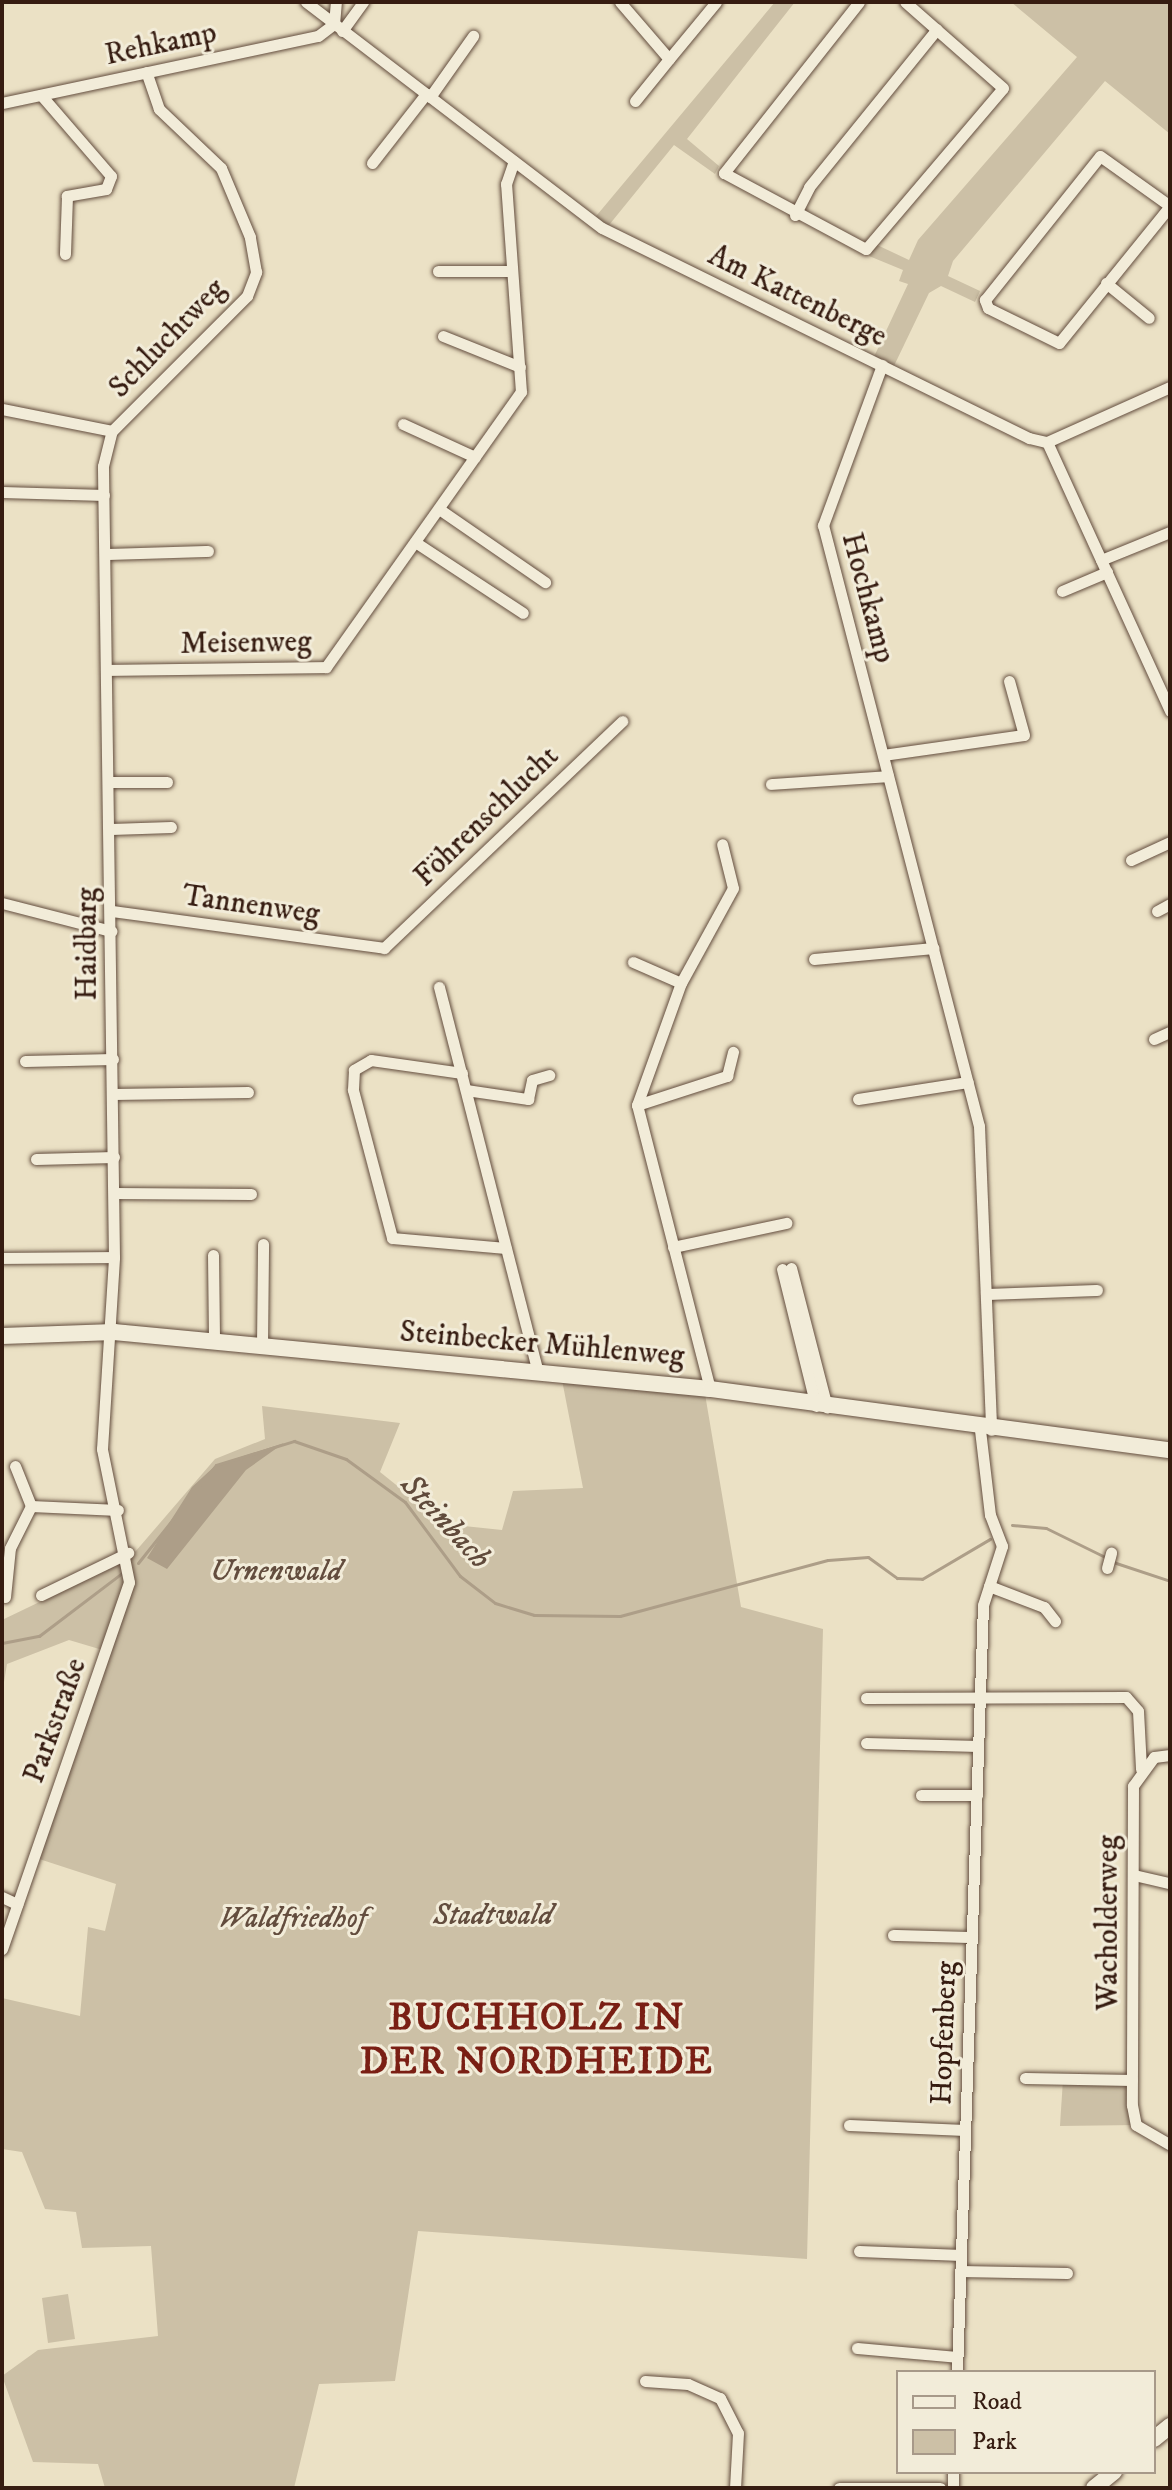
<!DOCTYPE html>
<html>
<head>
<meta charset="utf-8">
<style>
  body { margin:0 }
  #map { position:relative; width:1172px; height:2490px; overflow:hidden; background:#ebe1c5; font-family:"IM FELL DW Pica",serif }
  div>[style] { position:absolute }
  .green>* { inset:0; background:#ccc0a6 }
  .water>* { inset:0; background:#ad9e88 }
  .stream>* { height:3px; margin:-1.5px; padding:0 1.5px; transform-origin:1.5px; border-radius:1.5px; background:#ad9e88 }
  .roads { filter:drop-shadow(0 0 2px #634d3e) drop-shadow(0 0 2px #634d3e) }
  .street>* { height:11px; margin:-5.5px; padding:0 5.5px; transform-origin:5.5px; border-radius:5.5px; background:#f2ecd9 }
  .secondary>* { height:16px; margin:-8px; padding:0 8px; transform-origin:8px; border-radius:8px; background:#f2ecd9 }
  span { translate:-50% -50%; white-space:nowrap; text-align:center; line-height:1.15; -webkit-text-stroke:6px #f2ecd9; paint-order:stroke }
  .street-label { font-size:30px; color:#361c11 }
  .park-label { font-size:30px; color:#634d3e; font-style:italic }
  .water-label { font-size:32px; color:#604a3b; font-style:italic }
  .district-label { font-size:38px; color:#7a1f14; font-weight:700; letter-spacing:2px }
  .frame { position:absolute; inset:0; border:4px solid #361c11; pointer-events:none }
  .legend { position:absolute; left:896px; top:2370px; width:260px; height:104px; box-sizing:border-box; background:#f2ecd9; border:2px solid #a79989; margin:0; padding:10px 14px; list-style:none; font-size:24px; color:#361c11 }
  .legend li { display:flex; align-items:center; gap:16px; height:40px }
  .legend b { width:40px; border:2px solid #a79989 }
</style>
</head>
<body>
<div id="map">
  <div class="green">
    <i style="clip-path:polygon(775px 2px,795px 2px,687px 139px,719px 166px,715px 174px,674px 145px,605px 230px,592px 221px)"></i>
    <i style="clip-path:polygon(1011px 2px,1170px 2px,1170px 134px,1105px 81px,953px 261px,948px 276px,980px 291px,975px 302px,941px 286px,929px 293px,892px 370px,872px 361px,908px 284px,899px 281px,903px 270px,869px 256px,875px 244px,909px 260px,918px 240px,1077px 57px)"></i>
    <i style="clip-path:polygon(561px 1375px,705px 1394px,741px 1607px,823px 1629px,807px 2259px,418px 2231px,395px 2381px,319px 2384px,294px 2488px,105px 2488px,98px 2464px,33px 2462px,2px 2376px,38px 2350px,158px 2336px,151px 2246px,82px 2248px,76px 2212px,45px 2209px,22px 2152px,2px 2149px,2px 1998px,80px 2016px,88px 1927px,105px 1931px,116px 1884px,33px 1857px,106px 1651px,69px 1640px,7px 1664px,2px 1694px,2px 1620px,129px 1559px,215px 1459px,265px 1439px,262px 1406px,400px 1423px,380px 1472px,445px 1524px,502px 1530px,513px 1491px,583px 1488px)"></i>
    <i style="clip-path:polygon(1063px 2079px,1132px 2080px,1136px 2125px,1060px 2126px)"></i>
    <i style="clip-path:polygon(68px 2294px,75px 2339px,48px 2343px,42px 2298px)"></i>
  </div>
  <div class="water">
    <i style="clip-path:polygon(284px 1443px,246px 1470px,167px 1569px,147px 1558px,192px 1487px,216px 1465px)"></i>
  </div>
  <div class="stream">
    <i style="left:1012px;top:1525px;width:34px;rotate:5deg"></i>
    <i style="left:1046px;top:1528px;width:68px;rotate:26.2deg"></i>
    <i style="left:1113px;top:1562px;width:60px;rotate:18.4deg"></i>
    <i style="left:138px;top:1563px;width:125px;rotate:-51.5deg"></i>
    <i style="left:216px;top:1465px;width:82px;rotate:-17.1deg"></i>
    <i style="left:294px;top:1441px;width:55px;rotate:19.1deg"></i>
    <i style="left:346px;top:1459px;width:73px;rotate:36.1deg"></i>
    <i style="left:405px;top:1502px;width:92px;rotate:53.4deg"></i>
    <i style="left:460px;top:1576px;width:44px;rotate:37.6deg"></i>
    <i style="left:495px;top:1603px;width:41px;rotate:17.1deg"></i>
    <i style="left:534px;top:1615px;width:86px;rotate:0.7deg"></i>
    <i style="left:620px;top:1616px;width:215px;rotate:-15.1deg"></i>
    <i style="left:828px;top:1560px;width:40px;rotate:-4.3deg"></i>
    <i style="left:868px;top:1557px;width:36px;rotate:36deg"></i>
    <i style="left:897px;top:1578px;width:25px;rotate:2deg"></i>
    <i style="left:922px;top:1579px;width:79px;rotate:-30.5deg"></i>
    <i style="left:2px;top:1643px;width:38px;rotate:-11deg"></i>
    <i style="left:39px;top:1636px;width:104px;rotate:-37.2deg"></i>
  </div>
  <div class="roads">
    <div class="street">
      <i style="left:306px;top:2px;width:372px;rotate:37.4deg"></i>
      <i style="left:602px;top:228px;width:476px;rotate:26.2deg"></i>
      <i style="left:1029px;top:438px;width:18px;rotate:13deg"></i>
      <i style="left:1047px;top:442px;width:135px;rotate:-24.1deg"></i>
      <i style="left:620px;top:2px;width:75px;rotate:49.3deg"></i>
      <i style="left:669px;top:59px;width:74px;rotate:-50.5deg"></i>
      <i style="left:859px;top:2px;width:218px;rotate:128.3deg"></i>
      <i style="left:724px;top:173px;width:161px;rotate:28.2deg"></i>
      <i style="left:866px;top:249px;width:211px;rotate:-49.6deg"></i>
      <i style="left:1003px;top:88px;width:130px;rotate:-138.7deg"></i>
      <i style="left:342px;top:31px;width:36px;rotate:-54deg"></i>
      <i style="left:41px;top:95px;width:107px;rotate:49.2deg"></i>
      <i style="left:111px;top:176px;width:14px;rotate:111deg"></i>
      <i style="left:106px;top:189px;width:40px;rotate:170deg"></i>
      <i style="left:67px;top:196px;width:58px;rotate:92deg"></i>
      <i style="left:430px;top:97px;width:75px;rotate:-54.8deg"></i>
      <i style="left:635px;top:101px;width:54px;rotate:-51deg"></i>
      <i style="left:2px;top:103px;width:323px;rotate:-12deg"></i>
      <i style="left:318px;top:36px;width:20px;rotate:-37deg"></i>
      <i style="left:334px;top:24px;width:22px;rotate:-85deg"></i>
      <i style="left:1100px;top:156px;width:86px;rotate:35.5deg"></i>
      <i style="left:1170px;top:206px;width:176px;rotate:129deg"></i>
      <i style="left:1059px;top:343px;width:79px;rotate:-153.8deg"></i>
      <i style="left:988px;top:308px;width:9px;rotate:-111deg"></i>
      <i style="left:985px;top:300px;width:184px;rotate:-51.4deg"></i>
      <i style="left:372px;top:163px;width:88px;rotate:-52deg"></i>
      <i style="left:795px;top:215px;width:31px;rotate:-63deg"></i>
      <i style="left:809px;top:187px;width:203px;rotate:-51deg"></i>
      <i style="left:438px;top:271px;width:74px"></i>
      <i style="left:1106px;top:283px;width:55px;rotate:39.1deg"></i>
      <i style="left:443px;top:336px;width:83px;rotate:21.9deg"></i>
      <i style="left:882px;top:365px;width:171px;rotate:110.2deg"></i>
      <i style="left:823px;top:525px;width:621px;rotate:75.45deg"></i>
      <i style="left:979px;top:1126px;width:304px;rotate:87.7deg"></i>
      <i style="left:2px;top:409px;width:112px;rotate:11.3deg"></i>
      <i style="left:403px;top:424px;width:79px;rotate:24.6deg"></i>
      <i style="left:1047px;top:442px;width:296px;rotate:65.4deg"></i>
      <i style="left:2px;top:492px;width:102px;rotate:1.7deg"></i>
      <i style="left:439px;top:509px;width:129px;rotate:34.6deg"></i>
      <i style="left:415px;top:542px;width:129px;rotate:33.3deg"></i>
      <i style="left:105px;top:554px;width:103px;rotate:-1.7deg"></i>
      <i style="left:1101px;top:560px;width:74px;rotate:-22.1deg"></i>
      <i style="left:1062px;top:591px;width:49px;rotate:-22.9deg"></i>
      <i style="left:108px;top:670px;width:218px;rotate:-0.8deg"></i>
      <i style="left:326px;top:667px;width:337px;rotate:-54.7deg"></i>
      <i style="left:521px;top:392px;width:209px;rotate:-94.1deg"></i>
      <i style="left:506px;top:184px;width:24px;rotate:-71deg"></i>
      <i style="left:883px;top:755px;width:142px;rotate:-8.1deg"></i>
      <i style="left:1024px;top:735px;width:56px;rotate:-105.5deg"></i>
      <i style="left:110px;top:782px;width:57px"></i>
      <i style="left:771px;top:784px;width:117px;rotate:-3.9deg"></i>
      <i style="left:111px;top:829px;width:60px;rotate:-1.9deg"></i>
      <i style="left:1131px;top:860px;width:43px;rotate:-24.8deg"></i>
      <i style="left:2px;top:903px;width:113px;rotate:14.4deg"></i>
      <i style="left:112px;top:911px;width:275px;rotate:7.7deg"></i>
      <i style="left:384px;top:948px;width:329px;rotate:-43.6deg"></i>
      <i style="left:1157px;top:911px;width:15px;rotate:-28deg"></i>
      <i style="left:814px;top:959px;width:120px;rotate:-5.3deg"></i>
      <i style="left:633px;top:962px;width:52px;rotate:23.6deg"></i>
      <i style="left:439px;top:987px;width:398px;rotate:75.6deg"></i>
      <i style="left:1154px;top:1039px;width:17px;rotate:-24deg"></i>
      <i style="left:25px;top:1061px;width:88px;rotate:-1.3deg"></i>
      <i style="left:462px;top:1073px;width:92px;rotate:-171.9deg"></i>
      <i style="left:371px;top:1060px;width:20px;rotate:150deg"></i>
      <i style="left:354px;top:1070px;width:20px;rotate:93deg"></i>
      <i style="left:353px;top:1090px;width:153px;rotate:75.2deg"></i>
      <i style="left:392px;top:1238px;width:114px;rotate:5deg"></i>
      <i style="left:466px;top:1090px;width:63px;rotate:8.3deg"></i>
      <i style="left:528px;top:1099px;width:19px;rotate:-78deg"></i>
      <i style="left:532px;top:1080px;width:18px;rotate:-16deg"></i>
      <i style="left:113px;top:1094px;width:135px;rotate:-0.8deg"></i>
      <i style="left:858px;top:1099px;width:111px;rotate:-8.8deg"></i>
      <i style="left:637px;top:1105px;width:95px;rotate:-17.9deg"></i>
      <i style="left:727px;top:1076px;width:25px;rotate:-76deg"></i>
      <i style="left:36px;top:1159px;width:78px;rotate:-1.5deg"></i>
      <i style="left:114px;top:1193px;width:137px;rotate:0.4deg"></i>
      <i style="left:673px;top:1247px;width:116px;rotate:-12deg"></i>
      <i style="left:213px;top:1255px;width:87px;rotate:89.3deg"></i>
      <i style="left:2px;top:1258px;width:112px;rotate:-0.5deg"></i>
      <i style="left:791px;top:1268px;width:144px;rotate:75.5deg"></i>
      <i style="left:782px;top:1269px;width:141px;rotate:76.1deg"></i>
      <i style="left:986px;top:1294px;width:111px;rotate:-2.1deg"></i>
      <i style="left:262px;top:1346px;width:102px;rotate:-89.4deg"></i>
      <i style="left:710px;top:1389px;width:293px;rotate:-104.4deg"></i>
      <i style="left:637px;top:1105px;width:130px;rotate:-70.2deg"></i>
      <i style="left:681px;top:983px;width:108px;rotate:-61.3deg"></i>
      <i style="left:733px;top:888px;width:45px;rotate:-104deg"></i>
      <i style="left:31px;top:1506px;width:87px;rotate:2.6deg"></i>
      <i style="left:1107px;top:1568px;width:16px;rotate:-75deg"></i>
      <i style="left:989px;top:1586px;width:59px;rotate:20.9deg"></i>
      <i style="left:1044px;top:1607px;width:18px;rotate:52deg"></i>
      <i style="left:41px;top:1595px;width:97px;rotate:-25.8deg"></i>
      <i style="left:5px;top:1597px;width:49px;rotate:-84.2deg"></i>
      <i style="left:10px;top:1548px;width:47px;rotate:-63.4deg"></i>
      <i style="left:31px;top:1506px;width:43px;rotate:-111.8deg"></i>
      <i style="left:866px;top:1698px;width:260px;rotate:-0.2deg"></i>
      <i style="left:1126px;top:1697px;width:18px;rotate:49deg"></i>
      <i style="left:1138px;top:1711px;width:58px;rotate:87deg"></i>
      <i style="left:866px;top:1743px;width:112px;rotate:1.5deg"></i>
      <i style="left:1170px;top:1755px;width:16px;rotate:173deg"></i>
      <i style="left:1154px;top:1757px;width:36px;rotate:126deg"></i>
      <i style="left:1133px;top:1786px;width:319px;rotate:90.2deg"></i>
      <i style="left:1132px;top:2105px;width:20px;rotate:79deg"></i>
      <i style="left:1136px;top:2125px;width:39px;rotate:30deg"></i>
      <i style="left:921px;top:1795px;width:56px"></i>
      <i style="left:1134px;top:1875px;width:37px;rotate:13deg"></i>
      <i style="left:2px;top:1897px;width:17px;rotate:25deg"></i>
      <i style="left:893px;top:1935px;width:79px;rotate:1.5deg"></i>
      <i style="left:2px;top:1949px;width:388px;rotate:-70.9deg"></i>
      <i style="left:129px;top:1582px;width:136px;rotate:-101.5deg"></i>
      <i style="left:102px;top:1449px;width:192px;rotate:-86.4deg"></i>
      <i style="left:114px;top:1257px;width:791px;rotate:-90.8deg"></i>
      <i style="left:103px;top:466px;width:36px;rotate:-76deg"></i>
      <i style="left:112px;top:431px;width:191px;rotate:-45deg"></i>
      <i style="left:247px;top:296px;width:26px;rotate:-69deg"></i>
      <i style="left:256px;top:272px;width:36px;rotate:-100deg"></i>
      <i style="left:250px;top:237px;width:75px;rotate:-112.8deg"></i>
      <i style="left:221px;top:168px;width:86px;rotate:-136.4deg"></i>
      <i style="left:159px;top:109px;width:39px;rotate:-109deg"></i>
      <i style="left:1025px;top:2078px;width:107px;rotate:1.1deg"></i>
      <i style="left:849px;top:2125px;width:116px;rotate:2.5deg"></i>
      <i style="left:859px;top:2251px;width:102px;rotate:2.2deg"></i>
      <i style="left:960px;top:2271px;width:107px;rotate:1.1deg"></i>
      <i style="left:857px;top:2348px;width:100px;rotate:5.1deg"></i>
      <i style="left:957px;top:2372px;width:767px;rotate:-88.06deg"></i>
      <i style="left:983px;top:1605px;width:62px;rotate:-72.1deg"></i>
      <i style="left:1002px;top:1546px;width:33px;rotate:-111deg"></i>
      <i style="left:990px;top:1515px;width:86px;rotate:-96.7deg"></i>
      <i style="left:645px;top:2381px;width:43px;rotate:4deg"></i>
      <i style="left:688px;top:2384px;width:35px;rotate:24deg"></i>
      <i style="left:720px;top:2398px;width:39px;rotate:63deg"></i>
      <i style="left:738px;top:2433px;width:55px;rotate:93.1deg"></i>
      <i style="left:839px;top:2488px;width:101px"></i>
      <i style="left:953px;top:2488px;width:16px;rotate:-90deg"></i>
    </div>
    <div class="secondary">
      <i style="left:2px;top:1336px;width:112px;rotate:-2deg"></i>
      <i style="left:114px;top:1332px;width:599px;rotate:5.46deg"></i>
      <i style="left:710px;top:1389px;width:464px;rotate:7.6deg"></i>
      <i style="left:1154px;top:2439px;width:21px;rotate:-39deg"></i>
      <i style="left:1094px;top:2488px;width:26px;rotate:-39deg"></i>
    </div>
  </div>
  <div class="street-label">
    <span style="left:161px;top:45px;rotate:-12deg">Rehkamp</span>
    <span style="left:797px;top:297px;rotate:26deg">Am Kattenberge</span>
    <span style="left:168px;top:339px;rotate:-46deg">Schluchtweg</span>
    <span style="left:867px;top:598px;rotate:75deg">Hochkamp</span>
    <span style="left:246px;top:644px;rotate:-1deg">Meisenweg</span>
    <span style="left:487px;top:817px;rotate:-44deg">Föhrenschlucht</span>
    <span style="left:251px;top:906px;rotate:8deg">Tannenweg</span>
    <span style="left:88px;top:944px;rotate:-90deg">Haidbarg</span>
    <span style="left:542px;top:1345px;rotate:5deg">Steinbecker Mühlenweg</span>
    <span style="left:56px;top:1721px;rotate:-70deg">Parkstraße</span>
    <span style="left:1109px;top:1923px;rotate:-90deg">Wacholderweg</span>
    <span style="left:945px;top:2033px;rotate:-88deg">Hopfenberg</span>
  </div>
  <div class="park-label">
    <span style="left:276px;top:1572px">Urnenwald</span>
    <span style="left:493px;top:1916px">Stadtwald</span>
    <span style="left:293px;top:1919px">Waldfriedhof</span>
  </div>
  <div class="water-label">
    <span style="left:445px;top:1522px;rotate:47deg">Steinbach</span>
  </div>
  <div class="district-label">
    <span style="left:537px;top:2041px">BUCHHOLZ IN<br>DER NORDHEIDE</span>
  </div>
  <div class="frame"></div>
  <ul class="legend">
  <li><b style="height:10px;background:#f2ecd9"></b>Road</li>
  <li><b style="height:22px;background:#ccc0a6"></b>Park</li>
  </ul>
</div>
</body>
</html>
